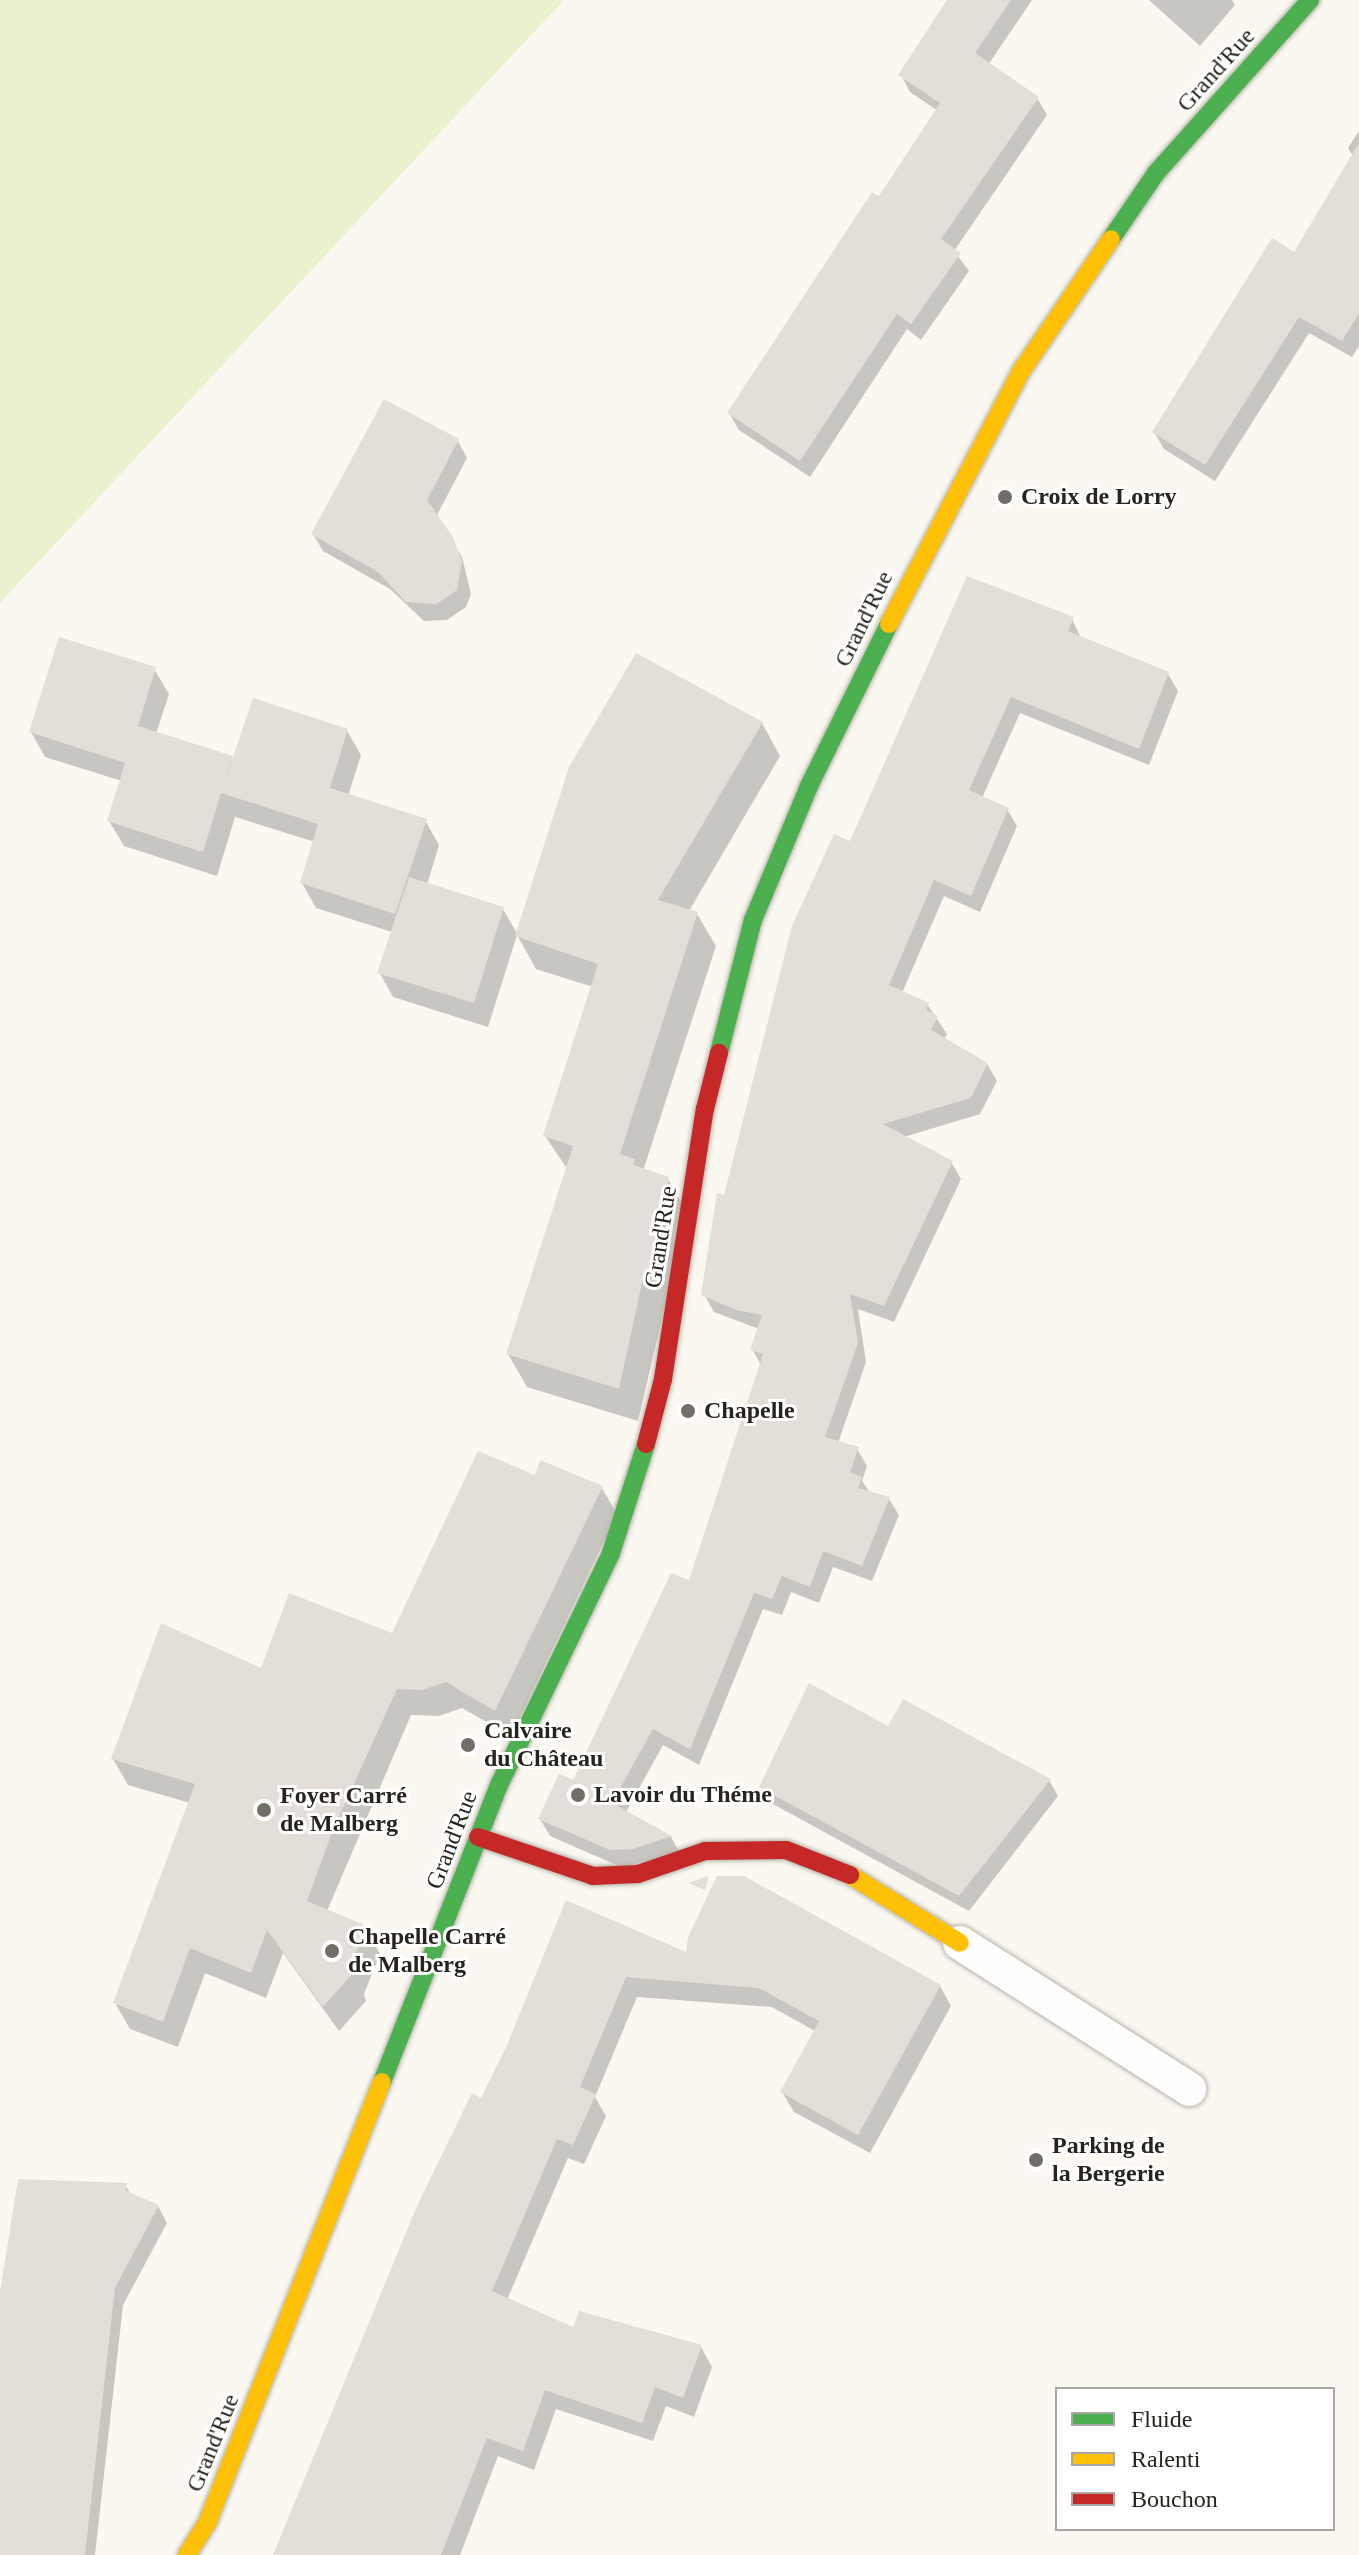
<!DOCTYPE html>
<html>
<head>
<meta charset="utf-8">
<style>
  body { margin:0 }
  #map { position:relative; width:1359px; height:2555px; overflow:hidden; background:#faf8f0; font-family:"Times New Roman",serif }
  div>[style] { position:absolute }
  .green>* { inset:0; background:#eaf1cf }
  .shadow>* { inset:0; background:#0003 }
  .building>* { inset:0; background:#e4ded8 }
  .roads { filter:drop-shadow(0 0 2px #b5b3ab) drop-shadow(0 0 2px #b5b3ab) }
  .lane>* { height:34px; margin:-17px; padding:0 17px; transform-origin:17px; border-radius:17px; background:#fefefd }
  .fast>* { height:18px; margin:-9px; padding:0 9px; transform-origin:9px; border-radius:9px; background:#4caf50 }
  .slow>* { height:18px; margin:-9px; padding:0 9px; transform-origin:9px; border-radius:9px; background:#ffc107 }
  .jam>* { height:18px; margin:-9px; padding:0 9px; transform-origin:9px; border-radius:9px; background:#c62828 }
  .dots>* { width:22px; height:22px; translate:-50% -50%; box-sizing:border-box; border:4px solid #fff; border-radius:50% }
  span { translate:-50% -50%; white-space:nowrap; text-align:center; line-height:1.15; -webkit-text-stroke:6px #fff; paint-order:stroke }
  .street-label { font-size:24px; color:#27241b }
  .poi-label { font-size:24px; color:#27241b; font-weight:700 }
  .left { translate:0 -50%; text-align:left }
  .legend { position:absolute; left:1055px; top:2387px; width:280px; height:144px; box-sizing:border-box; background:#fff; border:2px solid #a9a7a4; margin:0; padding:10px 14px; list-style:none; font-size:24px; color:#27241b }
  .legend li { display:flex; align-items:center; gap:16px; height:40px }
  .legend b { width:40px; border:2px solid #a9a7a4 }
</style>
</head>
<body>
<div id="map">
  <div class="green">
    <i style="clip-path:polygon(0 0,564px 0,0 603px)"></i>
  </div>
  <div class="shadow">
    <i style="clip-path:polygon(950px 0,1032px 0,988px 65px,1037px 98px,1047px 115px,954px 251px,969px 271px,921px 340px,907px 329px,810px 477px,739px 430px,729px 413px,938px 111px,910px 92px,901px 75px)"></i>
    <i style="clip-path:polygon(1149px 0,1232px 0,1235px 5px,1200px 46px)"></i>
    <i style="clip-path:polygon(1359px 131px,1359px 346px,1352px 357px,1309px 333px,1215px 481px,1164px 449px,1154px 432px,1294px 254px,1353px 156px,1348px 148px)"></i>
    <i style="clip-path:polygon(458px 441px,467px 458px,436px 517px,462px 557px,471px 594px,466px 607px,447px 620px,424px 621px,390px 589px,323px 551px,313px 534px)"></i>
    <i style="clip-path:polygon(1072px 619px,1081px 638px,1168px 674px,1178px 691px,1149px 765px,1020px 713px,982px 798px,1007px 809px,1017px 826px,980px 912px,944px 896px,902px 993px,927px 1004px,947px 1034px,944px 1040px,987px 1064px,997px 1081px,980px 1114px,904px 1137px,951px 1162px,961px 1179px,894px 1322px,858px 1309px,866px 1362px,838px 1443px,857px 1449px,867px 1466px,862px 1481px,870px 1493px,889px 1499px,899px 1515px,872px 1581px,833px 1567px,819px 1603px,791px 1592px,782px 1615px,763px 1609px,699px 1765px,663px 1745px,626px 1812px,671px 1837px,680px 1853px,621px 1867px,550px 1836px,540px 1819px,574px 1783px,690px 1583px,761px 1365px,752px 1349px,759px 1329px,714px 1312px,704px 1294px,725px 1198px,851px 844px)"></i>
    <i style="clip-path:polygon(154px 669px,169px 694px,156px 734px,234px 762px,347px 731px,361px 755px,348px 796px,425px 820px,439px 845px,427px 885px,503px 909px,518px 935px,762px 723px,780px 756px,689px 911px,697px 914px,716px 946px,643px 1171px,668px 1179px,687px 1212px,638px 1421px,527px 1387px,508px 1354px,568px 1170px,545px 1136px,593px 987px,536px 969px,517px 935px,488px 1027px,393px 997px,379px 972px,392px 932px,316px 908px,302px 883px,315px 842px,235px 817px,217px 876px,124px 846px,109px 821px,122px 781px,45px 757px,31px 732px)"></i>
    <i style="clip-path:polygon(536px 1478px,602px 1488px,617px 1514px,511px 1736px,462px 1708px,439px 1716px,411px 1715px,327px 1911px,365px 1928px,380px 1954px,364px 1994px,366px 2001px,339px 2031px,283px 1953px,266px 1998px,205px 1973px,178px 2047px,130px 2029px,115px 2003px,190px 1803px,128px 1785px,113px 1759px,262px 1670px,394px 1635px)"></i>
    <i style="clip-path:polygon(889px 1728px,1049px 1780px,1058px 1796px,969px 1911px,771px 1803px,761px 1787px)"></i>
    <i style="clip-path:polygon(567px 1903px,687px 1955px,940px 1986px,951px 2006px,870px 2153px,794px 2112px,782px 2092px,815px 2031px,772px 2007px,637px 1997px,595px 2097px,606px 2116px,584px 2164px,568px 2158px,507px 2300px,574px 2330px,701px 2347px,712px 2367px,694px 2417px,666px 2406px,653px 2441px,556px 2409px,534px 2470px,498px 2456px,460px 2555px,275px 2555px,509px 2045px)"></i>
    <i style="clip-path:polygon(125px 2185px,131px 2195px,158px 2206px,167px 2223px,123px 2305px,95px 2555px,0 2555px,0 2318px)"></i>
  </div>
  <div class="building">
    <i style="clip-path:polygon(947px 0,1011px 0,975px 53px,1039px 97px,941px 239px,961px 253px,911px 324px,897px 314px,800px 461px,727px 413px,872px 192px,879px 196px,940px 103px,898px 75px)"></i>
    <i style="clip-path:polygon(1359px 143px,1359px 313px,1342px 341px,1299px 317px,1205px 465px,1152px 432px,1272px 238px,1294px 252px)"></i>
    <i style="clip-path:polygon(384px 399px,459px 439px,427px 500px,453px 537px,462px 561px,457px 590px,437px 604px,406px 602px,378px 572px,311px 534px)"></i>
    <i style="clip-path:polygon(967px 576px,1074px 617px,1068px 631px,1169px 672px,1139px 749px,1011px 697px,969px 790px,1009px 808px,1004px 819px,971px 896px,934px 880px,889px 985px,929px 1003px,926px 1010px,938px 1016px,931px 1030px,988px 1063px,971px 1098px,883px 1124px,953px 1161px,884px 1306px,850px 1294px,858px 1343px,825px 1437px,859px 1447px,850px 1472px,862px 1477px,858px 1488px,890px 1497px,862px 1566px,823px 1551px,810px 1587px,782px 1576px,772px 1599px,754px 1593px,690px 1749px,653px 1729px,612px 1803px,672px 1836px,633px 1849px,610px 1850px,538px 1819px,559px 1774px,573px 1780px,671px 1573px,689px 1580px,763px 1354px,750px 1350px,762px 1315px,736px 1310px,701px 1295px,717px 1193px,724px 1195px,792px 926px,834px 834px,850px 841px)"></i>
    <i style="clip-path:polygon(59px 637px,156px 667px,138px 726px,233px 756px,223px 787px,253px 698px,348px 729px,330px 788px,427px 819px,395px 914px,300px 883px,318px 824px,221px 793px,203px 852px,107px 821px,125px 763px,29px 732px)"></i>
    <i style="clip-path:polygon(636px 653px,763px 722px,658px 900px,698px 912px,620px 1154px,635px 1159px,633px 1165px,669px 1177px,654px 1273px,645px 1269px,619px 1389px,506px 1354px,573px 1146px,543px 1136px,598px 964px,515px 936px,569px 767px)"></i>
    <i style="clip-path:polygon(409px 877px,504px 907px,474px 1003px,377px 973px)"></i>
    <i style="clip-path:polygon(478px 1451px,535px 1475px,540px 1460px,603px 1486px,495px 1711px,446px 1682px,423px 1690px,397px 1689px,332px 1832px,307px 1901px,367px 1926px,350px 1966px,353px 1973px,323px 2007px,267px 1930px,251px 1973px,190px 1948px,163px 2022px,113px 2003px,195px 1784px,111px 1759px,161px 1623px,261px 1668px,289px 1593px,392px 1633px)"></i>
    <i style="clip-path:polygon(809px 1683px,888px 1726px,903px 1699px,1051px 1779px,959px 1896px,759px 1787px)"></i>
    <i style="clip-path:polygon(709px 1876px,705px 1890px,688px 1883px)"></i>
    <i style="clip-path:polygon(717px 1876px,744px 1876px,941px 1985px,858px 2135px,780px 2092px,819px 2021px,759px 1988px,626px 1977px,580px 2087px,596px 2094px,573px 2145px,557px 2139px,492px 2291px,573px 2327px,579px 2311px,702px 2345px,683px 2398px,655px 2387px,642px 2423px,545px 2390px,523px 2451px,487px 2438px,441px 2555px,273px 2555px,417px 2206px,472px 2093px,481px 2098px,507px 2045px,566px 1900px,686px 1952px,688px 1937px)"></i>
    <i style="clip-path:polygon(18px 2179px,127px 2183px,126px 2191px,159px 2205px,115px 2288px,85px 2555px,0 2555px,0 2292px)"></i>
  </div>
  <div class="roads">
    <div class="lane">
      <i style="left:960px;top:1943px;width:272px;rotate:32.5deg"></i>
    </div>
    <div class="fast">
      <i style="left:1111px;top:239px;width:80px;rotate:-55.7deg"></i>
      <i style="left:1156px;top:173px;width:232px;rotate:-48.3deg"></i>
      <i style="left:719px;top:1053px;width:137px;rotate:-75.7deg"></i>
      <i style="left:753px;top:920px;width:145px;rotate:-67.3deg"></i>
      <i style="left:809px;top:786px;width:181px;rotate:-63.7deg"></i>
      <i style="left:382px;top:2082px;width:321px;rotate:-68.5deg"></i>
      <i style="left:500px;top:1783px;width:255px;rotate:-64.2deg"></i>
      <i style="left:611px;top:1553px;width:114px;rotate:-72.2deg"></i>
    </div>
    <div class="slow">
      <i style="left:889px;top:624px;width:287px;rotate:-62.4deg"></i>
      <i style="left:1022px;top:370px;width:158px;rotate:-55.8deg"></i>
      <i style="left:850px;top:1875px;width:129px;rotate:31.7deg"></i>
      <i style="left:187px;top:2555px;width:40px;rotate:-58deg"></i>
      <i style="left:208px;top:2521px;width:472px;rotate:-68.4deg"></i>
    </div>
    <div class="jam">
      <i style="left:646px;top:1444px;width:67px;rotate:-75.3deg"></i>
      <i style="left:663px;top:1379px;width:273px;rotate:-81.2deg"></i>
      <i style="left:705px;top:1109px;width:58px;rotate:-76deg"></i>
      <i style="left:478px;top:1837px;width:121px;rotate:18.7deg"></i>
      <i style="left:593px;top:1876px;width:45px;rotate:-2.5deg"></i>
      <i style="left:638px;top:1874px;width:71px;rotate:-18.9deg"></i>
      <i style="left:705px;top:1851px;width:81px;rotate:-0.7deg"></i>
      <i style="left:786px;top:1850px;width:69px;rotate:21.3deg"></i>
    </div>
  </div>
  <div class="dots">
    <i style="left:1005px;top:497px;background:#716e66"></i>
    <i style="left:688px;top:1411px;background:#716e66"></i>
    <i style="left:468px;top:1745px;background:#716e66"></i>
    <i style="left:578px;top:1795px;background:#716e66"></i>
    <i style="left:264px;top:1810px;background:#716e66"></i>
    <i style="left:332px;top:1951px;background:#716e66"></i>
    <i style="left:1036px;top:2160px;background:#716e66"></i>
  </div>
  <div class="street-label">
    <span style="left:1216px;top:70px;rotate:-48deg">Grand'Rue</span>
    <span style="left:864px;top:619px;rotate:-64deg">Grand'Rue</span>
    <span style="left:661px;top:1237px;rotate:-81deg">Grand'Rue</span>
    <span style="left:452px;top:1840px;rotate:-69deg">Grand'Rue</span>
    <span style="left:213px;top:2443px;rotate:-68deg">Grand'Rue</span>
  </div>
  <div class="poi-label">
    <span class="left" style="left:1021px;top:497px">Croix de Lorry</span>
    <span class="left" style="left:704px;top:1411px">Chapelle</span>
    <span class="left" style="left:484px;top:1745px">Calvaire<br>du Château</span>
    <span class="left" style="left:594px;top:1795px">Lavoir du Théme</span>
    <span class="left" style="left:280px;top:1810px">Foyer Carré<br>de Malberg</span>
    <span class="left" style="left:348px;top:1951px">Chapelle Carré<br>de Malberg</span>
    <span class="left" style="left:1052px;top:2160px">Parking de<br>la Bergerie</span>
  </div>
  <ul class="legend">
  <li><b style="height:10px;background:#4caf50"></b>Fluide</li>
  <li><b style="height:10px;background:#ffc107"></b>Ralenti</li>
  <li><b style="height:10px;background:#c62828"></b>Bouchon</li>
  </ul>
</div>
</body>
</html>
